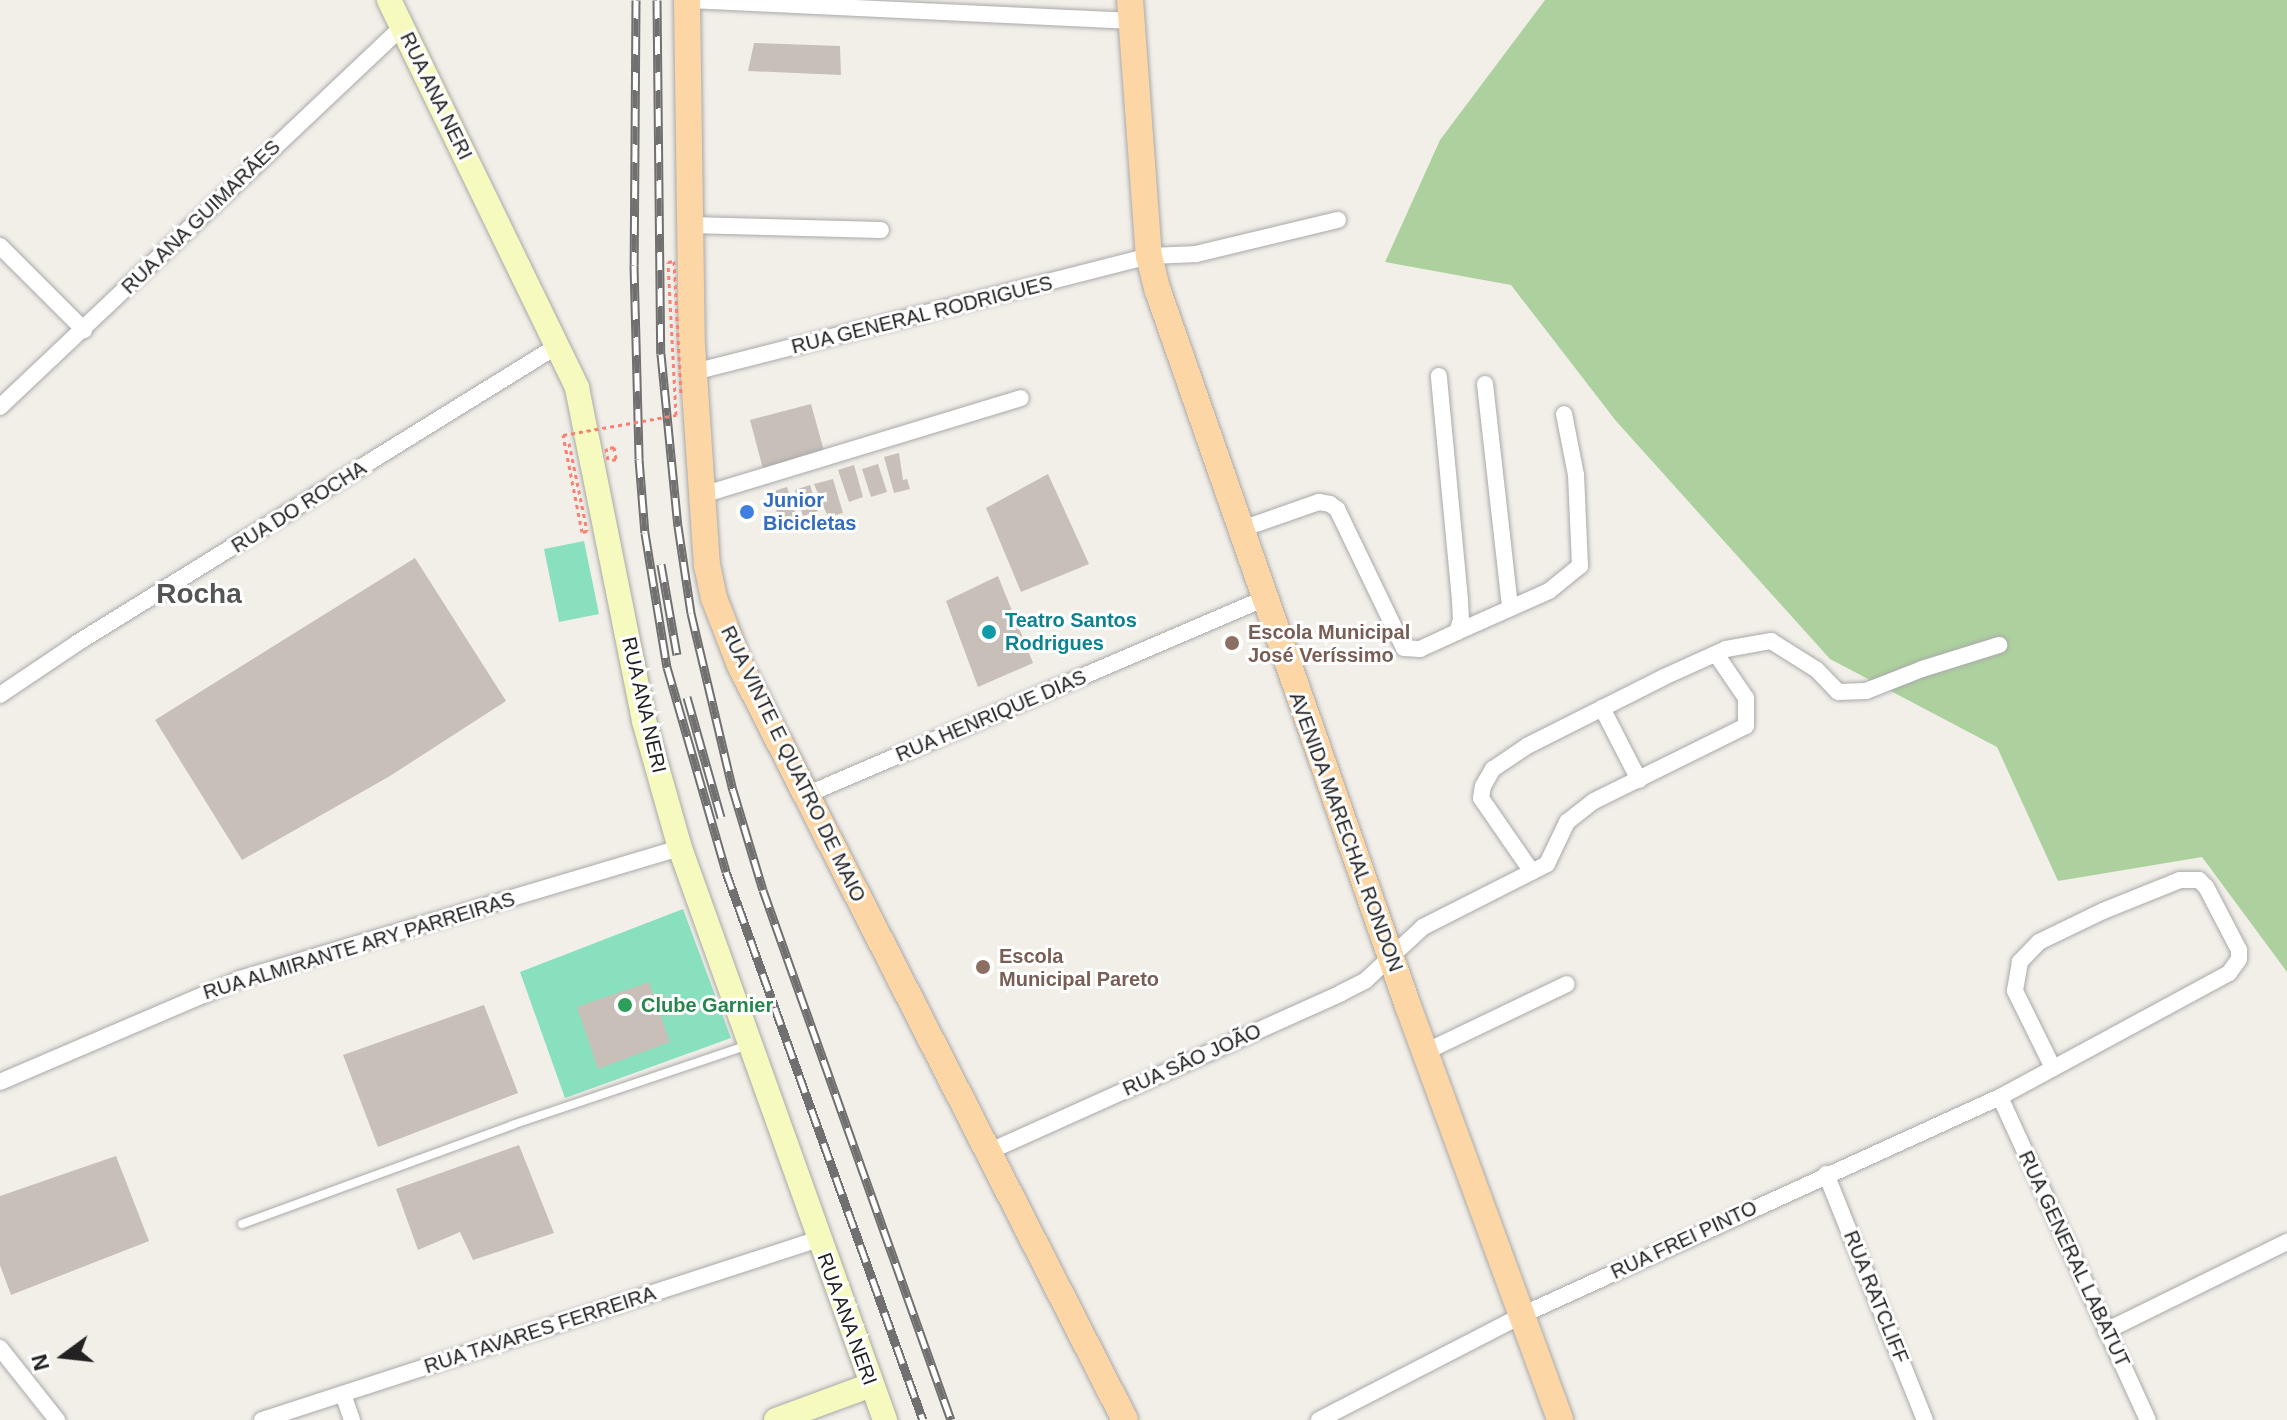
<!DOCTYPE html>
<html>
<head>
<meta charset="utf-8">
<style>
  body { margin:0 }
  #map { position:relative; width:2287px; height:1420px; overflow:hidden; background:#f2efe9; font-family:Helvetica,sans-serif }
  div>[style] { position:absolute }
  .forest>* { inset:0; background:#add19e }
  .pitch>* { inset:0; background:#88e0be }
  .building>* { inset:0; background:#c7bfb8 }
  .path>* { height:3px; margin-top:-1.5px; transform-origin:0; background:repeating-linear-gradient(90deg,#fa8072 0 4px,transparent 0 8px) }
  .roads { filter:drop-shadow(0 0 2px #a9a9a9) drop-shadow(0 0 2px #a9a9a9) }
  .lane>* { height:8px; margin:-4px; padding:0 4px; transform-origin:4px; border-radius:4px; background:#fff }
  .street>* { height:16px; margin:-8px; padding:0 8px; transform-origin:8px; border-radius:8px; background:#fff }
  .secondary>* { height:24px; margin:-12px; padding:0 12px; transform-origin:12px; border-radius:12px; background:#f7fabf }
  .primary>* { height:26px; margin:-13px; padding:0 13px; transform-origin:13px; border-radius:13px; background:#fcd6a4 }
  .rail>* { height:9px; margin-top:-4.5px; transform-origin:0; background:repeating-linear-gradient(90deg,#fff 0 18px,#707070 0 36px); box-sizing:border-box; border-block:2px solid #707070 }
  .path-bridge>* { height:3px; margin-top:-1.5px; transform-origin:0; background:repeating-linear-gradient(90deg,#fa8072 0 4px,transparent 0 8px) }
  .dots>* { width:22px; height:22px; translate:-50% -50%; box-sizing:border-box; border:4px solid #fff; border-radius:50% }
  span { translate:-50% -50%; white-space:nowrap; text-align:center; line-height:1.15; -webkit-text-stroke:6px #fff; paint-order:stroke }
  .street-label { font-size:20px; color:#222 }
  .shop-label { font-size:20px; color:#366cbe; font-weight:700 }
  .left { translate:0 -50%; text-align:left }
  .culture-label { font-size:20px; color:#0d838f; font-weight:700 }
  .education-label { font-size:20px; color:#785e54; font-weight:700 }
  .leisure-label { font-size:20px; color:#27864d; font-weight:700 }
  .district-label { font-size:28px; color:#555; font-weight:700 }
  .north { position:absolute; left:24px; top:1316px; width:80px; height:80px; -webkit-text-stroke:6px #fff; paint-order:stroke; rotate:255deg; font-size:22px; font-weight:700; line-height:32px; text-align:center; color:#222 }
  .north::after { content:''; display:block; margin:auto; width:28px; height:36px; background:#222; clip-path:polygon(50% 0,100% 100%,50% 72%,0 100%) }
</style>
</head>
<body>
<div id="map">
  <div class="forest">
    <i style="clip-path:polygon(1545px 0,2287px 0,2287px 972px,2202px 857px,2058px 881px,1997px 747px,1830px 659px,1616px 421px,1511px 285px,1385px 262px,1440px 140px)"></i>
  </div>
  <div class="pitch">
    <i style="clip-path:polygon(584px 541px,599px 614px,559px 622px,544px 549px)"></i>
    <i style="clip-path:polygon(683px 909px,731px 1038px,565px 1098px,520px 972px)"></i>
  </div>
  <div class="building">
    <i style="clip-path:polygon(754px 43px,840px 46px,841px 75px,748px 71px)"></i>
    <i style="clip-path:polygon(811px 404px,824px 451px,763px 469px,750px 420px)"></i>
    <i style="clip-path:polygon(899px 453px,903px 480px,907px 479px,910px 489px,894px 493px,884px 457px)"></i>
    <i style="clip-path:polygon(878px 464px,887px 492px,871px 497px,862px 469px)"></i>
    <i style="clip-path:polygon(854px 465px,863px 497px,849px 502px,838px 470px)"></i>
    <i style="clip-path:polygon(1048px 474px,1089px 564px,1021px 592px,986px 508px)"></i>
    <i style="clip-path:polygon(833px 479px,843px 513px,828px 517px,814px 484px)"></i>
    <i style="clip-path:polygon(810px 485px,818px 511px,803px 516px,795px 490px)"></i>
    <i style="clip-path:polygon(787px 487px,799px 525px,782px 530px,771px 492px)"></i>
    <i style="clip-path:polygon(415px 558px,506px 701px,390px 776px,242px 860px,155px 720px)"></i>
    <i style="clip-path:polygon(998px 576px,1033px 663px,978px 687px,946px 601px)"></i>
    <i style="clip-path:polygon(649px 982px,670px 1042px,598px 1069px,577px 1007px)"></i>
    <i style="clip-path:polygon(484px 1005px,518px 1093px,378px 1147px,343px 1055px)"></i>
    <i style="clip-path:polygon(519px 1145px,554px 1233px,473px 1260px,460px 1232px,418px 1250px,396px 1189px)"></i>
    <i style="clip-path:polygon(116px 1156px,149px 1241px,11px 1295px,0 1265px,0 1196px)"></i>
  </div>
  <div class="path">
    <i style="left:610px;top:448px;width:4px;rotate:-14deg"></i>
    <i style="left:614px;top:447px;width:12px;rotate:81deg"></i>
    <i style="left:616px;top:459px;width:4px;rotate:166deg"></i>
  </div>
  <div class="roads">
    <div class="lane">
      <i style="left:242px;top:1224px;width:288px;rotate:-20.1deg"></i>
      <i style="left:512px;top:1125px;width:249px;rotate:-18.7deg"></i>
    </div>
    <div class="street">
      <i style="left:687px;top:0;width:444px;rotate:2.7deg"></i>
      <i style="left:690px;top:225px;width:191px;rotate:1.5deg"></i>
      <i style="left:0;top:246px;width:119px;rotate:45deg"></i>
      <i style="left:694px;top:372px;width:470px;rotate:-14.3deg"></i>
      <i style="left:1149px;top:256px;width:47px;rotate:-2.4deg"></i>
      <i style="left:1196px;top:254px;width:146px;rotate:-13.5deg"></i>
      <i style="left:1485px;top:384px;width:225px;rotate:83.6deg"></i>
      <i style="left:0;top:407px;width:553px;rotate:-43.39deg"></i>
      <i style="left:702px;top:495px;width:333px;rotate:-16.9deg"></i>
      <i style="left:1239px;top:530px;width:85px;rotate:-19.3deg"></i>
      <i style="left:1319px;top:502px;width:11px;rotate:10deg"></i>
      <i style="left:1330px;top:504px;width:9px;rotate:36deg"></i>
      <i style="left:1337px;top:509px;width:154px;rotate:64.3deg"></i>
      <i style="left:1404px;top:648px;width:16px;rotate:4deg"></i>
      <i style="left:1420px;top:649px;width:41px;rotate:-24.7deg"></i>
      <i style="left:1457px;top:632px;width:13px;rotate:-72deg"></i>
      <i style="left:1461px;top:620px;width:20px;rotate:-93deg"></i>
      <i style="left:1460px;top:600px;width:225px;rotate:-95.4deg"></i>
      <i style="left:1457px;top:632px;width:101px;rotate:-24deg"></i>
      <i style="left:1549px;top:591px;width:40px;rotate:-39deg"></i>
      <i style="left:1580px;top:566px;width:91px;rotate:-92.5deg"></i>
      <i style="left:1576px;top:475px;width:62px;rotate:-101.1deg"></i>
      <i style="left:0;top:695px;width:93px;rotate:-34deg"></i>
      <i style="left:77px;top:643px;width:564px;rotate:-31.75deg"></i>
      <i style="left:1602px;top:708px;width:81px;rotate:62.8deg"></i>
      <i style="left:806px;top:795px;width:498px;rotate:-23.2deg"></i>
      <i style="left:1532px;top:872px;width:90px;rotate:-124.6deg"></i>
      <i style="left:1481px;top:798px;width:12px;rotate:-81deg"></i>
      <i style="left:1483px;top:786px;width:20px;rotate:-60deg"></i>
      <i style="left:1493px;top:769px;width:41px;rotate:-34.1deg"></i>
      <i style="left:1527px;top:746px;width:153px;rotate:-26.7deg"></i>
      <i style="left:1664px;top:677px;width:68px;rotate:-24.3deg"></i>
      <i style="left:1726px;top:649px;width:46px;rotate:-10.1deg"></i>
      <i style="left:1771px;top:641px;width:54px;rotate:32.2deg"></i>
      <i style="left:1817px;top:670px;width:30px;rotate:46deg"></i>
      <i style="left:1838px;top:692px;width:28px;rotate:-2deg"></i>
      <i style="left:1866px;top:691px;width:60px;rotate:-21.4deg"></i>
      <i style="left:1922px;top:669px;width:81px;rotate:-17.3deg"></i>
      <i style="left:1425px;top:1052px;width:157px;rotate:-25.6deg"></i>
      <i style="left:0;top:1082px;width:261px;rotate:-23.2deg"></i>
      <i style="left:240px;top:979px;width:459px;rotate:-16.6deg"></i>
      <i style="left:2000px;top:1097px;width:355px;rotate:65.4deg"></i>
      <i style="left:988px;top:1152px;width:387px;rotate:-24.2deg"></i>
      <i style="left:1341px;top:993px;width:28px;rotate:-27deg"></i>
      <i style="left:1366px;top:980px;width:78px;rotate:-42.9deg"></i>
      <i style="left:1423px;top:927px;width:139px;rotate:-26.9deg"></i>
      <i style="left:1547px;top:864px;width:47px;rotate:-64.5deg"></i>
      <i style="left:1567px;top:822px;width:34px;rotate:-38deg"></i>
      <i style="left:1594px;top:801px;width:169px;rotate:-26.3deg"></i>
      <i style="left:1746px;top:726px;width:28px;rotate:-90deg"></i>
      <i style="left:1746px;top:698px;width:53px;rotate:-124.3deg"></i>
      <i style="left:1826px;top:1174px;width:265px;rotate:68.1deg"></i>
      <i style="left:2106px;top:1331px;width:202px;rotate:-26.2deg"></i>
      <i style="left:0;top:1348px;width:92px;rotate:51.6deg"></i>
      <i style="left:343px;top:1394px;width:28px;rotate:71deg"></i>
      <i style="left:262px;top:1420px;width:586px;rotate:-18deg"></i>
      <i style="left:1319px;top:1420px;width:229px;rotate:-27.3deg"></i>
      <i style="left:1522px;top:1315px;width:525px;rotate:-24.52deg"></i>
      <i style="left:2000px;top:1097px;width:260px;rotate:-28.4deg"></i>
      <i style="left:2229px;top:973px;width:17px;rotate:-54deg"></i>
      <i style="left:2239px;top:959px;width:9px;rotate:-90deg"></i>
      <i style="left:2239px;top:950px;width:71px;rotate:-117.6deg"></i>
      <i style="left:2206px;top:887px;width:10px;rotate:-135deg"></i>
      <i style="left:2199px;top:880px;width:19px;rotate:180deg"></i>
      <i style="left:2180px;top:880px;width:83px;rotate:158.1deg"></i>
      <i style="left:2103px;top:911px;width:71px;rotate:154.2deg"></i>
      <i style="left:2039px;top:942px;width:28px;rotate:134deg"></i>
      <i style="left:2020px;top:962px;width:29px;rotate:100deg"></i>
      <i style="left:2015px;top:991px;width:86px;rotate:63.7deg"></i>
    </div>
    <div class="secondary">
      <i style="left:389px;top:0;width:431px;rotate:64.1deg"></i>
      <i style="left:577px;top:388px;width:340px;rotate:78.6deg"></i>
      <i style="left:644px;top:721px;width:132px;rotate:74.2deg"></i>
      <i style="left:680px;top:848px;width:608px;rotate:70.28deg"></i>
      <i style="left:776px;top:1420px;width:101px;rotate:-20.2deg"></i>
    </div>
    <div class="primary">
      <i style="left:687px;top:0;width:346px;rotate:89.2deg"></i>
      <i style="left:692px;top:346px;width:220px;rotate:86.1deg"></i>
      <i style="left:707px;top:565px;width:34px;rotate:78deg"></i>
      <i style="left:714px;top:598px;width:72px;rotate:68.8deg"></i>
      <i style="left:740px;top:665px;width:847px;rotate:62.98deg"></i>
      <i style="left:1130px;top:0;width:257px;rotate:85.8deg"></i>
      <i style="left:1149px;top:256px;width:36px;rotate:76deg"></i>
      <i style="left:1158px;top:291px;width:757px;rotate:70.73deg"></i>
      <i style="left:1408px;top:1006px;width:441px;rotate:69.8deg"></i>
    </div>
  </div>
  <div class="rail">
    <i style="left:636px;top:0;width:265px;rotate:90.4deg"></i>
    <i style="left:634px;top:265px;width:194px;rotate:88.5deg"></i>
    <i style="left:639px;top:459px;width:74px;rotate:85.4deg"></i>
    <i style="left:645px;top:533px;width:136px;rotate:80.7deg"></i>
    <i style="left:667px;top:667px;width:213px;rotate:73.9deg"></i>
    <i style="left:726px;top:872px;width:582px;rotate:70.23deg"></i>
    <i style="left:657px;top:0;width:354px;rotate:89.4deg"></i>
    <i style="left:661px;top:354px;width:173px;rotate:84.4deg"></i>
    <i style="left:678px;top:526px;width:88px;rotate:81.5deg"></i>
    <i style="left:691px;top:613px;width:182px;rotate:76.7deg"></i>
    <i style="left:733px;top:790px;width:104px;rotate:73.3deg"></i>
    <i style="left:763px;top:890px;width:562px;rotate:70.47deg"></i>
    <i style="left:661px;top:564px;width:92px;rotate:80deg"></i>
    <i style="left:687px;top:697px;width:125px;rotate:74.2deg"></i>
  </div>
  <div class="path-bridge">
    <i style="left:569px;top:443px;width:90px;rotate:78.4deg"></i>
    <i style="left:587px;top:531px;width:5px;rotate:169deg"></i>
    <i style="left:582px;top:532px;width:99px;rotate:-101.1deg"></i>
    <i style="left:563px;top:435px;width:115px;rotate:-10deg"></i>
    <i style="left:676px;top:415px;width:153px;rotate:-93deg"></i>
    <i style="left:668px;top:262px;width:6px;rotate:-9deg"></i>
    <i style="left:674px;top:261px;width:132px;rotate:87deg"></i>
    <i style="left:606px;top:448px;width:12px;rotate:81deg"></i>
  </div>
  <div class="dots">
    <i style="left:747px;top:512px;background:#3f7fe0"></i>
    <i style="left:989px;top:632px;background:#0f9aa8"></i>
    <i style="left:1232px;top:643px;background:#8d6e63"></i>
    <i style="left:983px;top:967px;background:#8d6e63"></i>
    <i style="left:625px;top:1005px;background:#2e9e5b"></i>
  </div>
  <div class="street-label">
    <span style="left:436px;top:96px;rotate:64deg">RUA ANA NERI</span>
    <span style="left:201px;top:217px;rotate:-44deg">RUA ANA GUIMARÃES</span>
    <span style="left:922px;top:315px;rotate:-14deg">RUA GENERAL RODRIGUES</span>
    <span style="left:299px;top:507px;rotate:-32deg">RUA DO ROCHA</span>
    <span style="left:644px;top:705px;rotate:77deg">RUA ANA NERI</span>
    <span style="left:991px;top:716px;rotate:-23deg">RUA HENRIQUE DIAS</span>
    <span style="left:793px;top:764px;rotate:64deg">RUA VINTE E QUATRO DE MAIO</span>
    <span style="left:1346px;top:832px;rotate:70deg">AVENIDA MARECHAL RONDON</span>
    <span style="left:359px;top:946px;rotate:-17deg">RUA ALMIRANTE ARY PARREIRAS</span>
    <span style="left:1192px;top:1060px;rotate:-24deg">RUA SÃO JOÃO</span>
    <span style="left:1684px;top:1240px;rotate:-25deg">RUA FREI PINTO</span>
    <span style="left:2074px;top:1259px;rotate:65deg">RUA GENERAL LABATUT</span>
    <span style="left:1876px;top:1297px;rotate:68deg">RUA RATCLIFF</span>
    <span style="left:847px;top:1319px;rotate:70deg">RUA ANA NERI</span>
    <span style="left:540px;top:1330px;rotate:-18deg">RUA TAVARES FERREIRA</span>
  </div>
  <div class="shop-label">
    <span class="left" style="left:763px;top:512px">Junior<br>Bicicletas</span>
  </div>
  <div class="culture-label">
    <span class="left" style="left:1005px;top:632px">Teatro Santos<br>Rodrigues</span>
  </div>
  <div class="education-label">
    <span class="left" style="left:1248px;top:644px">Escola Municipal<br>José Veríssimo</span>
    <span class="left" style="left:999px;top:968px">Escola<br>Municipal Pareto</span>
  </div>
  <div class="leisure-label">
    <span class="left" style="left:641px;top:1005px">Clube Garnier</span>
  </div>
  <div class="district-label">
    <span style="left:199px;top:594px">Rocha</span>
  </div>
  <div class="north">N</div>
</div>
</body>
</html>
